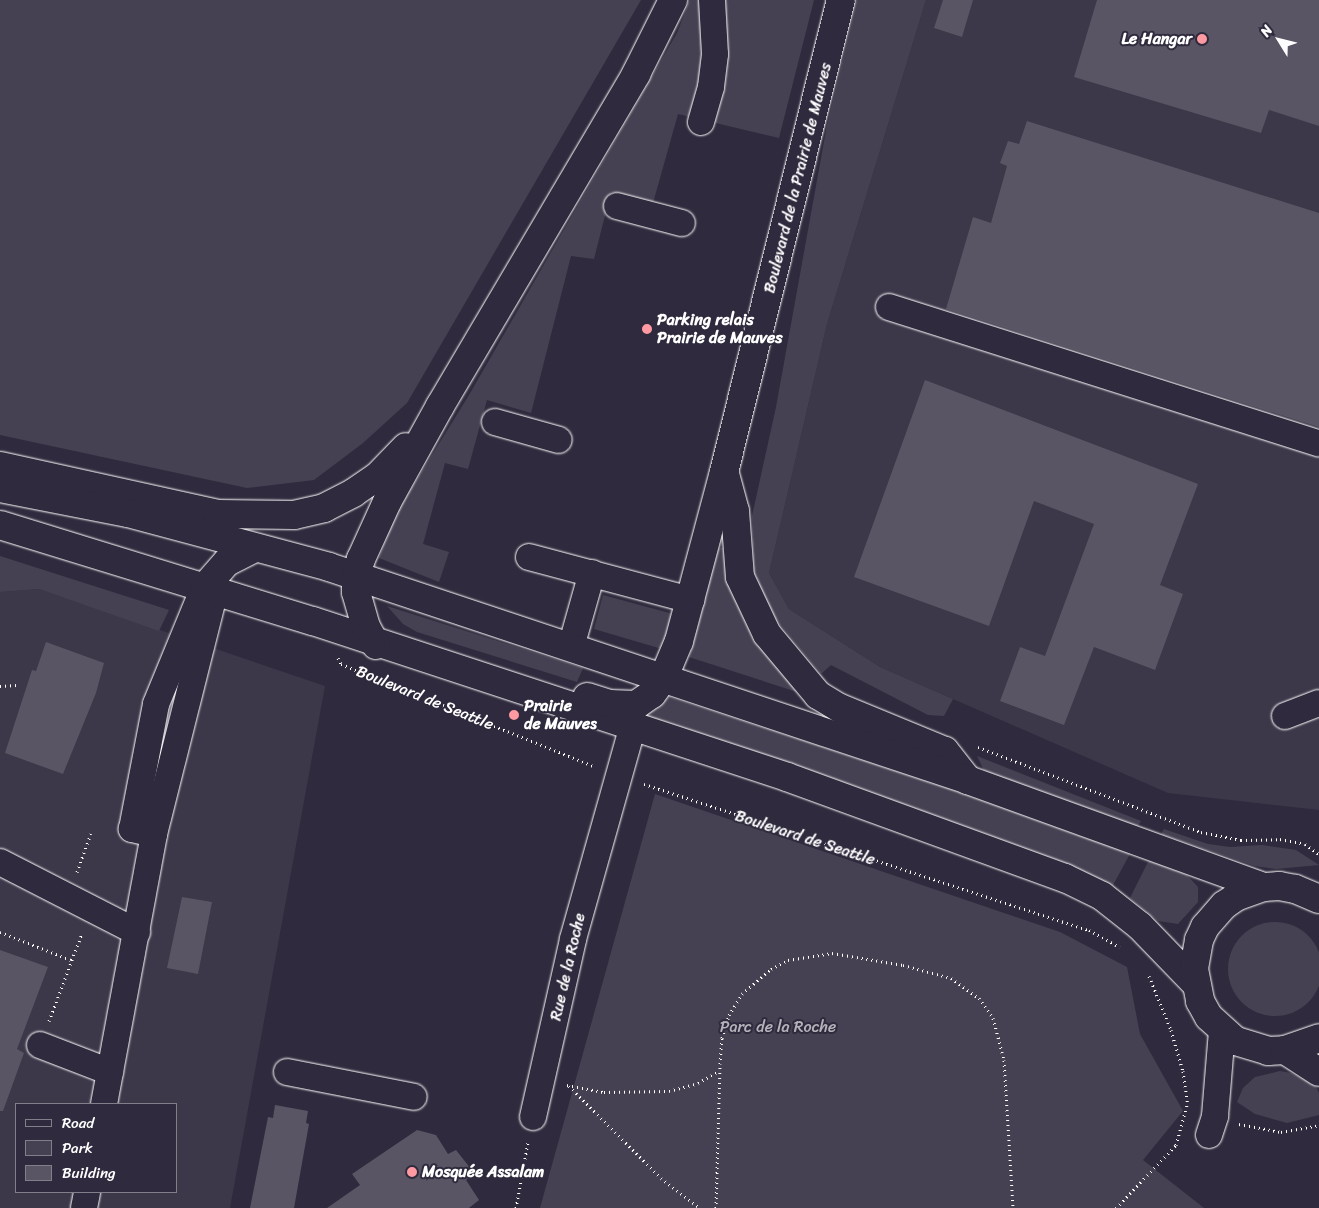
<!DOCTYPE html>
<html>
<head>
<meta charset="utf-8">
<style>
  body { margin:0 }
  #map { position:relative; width:1319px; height:1208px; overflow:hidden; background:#2f2a3d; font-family:Sriracha,sans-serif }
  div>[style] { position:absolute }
  .built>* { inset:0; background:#3c3749 }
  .green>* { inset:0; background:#464152 }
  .round { border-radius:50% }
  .building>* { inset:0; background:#595564 }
  .path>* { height:3px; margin-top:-1.5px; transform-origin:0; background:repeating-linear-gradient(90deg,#fff 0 1px,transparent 0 5px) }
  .roads { filter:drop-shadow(0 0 1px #fff) drop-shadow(0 0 1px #fff) }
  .minor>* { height:26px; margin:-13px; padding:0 13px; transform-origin:13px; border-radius:13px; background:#2f2a3d }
  .major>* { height:28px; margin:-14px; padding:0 14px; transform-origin:14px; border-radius:14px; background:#2f2a3d }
  .dots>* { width:14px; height:14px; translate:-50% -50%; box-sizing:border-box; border:2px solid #2f2a3d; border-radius:50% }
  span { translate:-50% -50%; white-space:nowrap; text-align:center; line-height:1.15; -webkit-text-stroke:4px #2f2a3d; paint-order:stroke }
  .poi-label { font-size:16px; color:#fff; font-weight:700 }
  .right { translate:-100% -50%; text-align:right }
  .left { translate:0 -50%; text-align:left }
  .street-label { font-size:16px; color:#fff }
  .park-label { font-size:16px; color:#b5b3ba }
  .legend { position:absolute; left:15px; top:1103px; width:162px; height:90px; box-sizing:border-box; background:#2f2a3d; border:1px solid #827f8b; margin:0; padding:6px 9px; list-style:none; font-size:15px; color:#fff }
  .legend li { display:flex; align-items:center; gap:10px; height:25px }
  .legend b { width:25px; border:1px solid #827f8b }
  .north { position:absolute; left:1254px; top:15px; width:50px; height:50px; -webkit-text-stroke:4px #2f2a3d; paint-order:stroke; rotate:306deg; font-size:14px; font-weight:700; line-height:20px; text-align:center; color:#fff }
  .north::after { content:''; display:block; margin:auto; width:18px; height:22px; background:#fff; clip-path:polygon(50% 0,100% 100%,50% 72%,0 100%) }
</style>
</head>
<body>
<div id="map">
  <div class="built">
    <i style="clip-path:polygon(926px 0,1319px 0,1319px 810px,1168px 793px,880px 667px,789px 609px,769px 573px,827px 324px)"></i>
    <i style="clip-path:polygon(evenodd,39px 589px,325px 686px,230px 1208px,0 1208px,0 592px,39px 589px,16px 1104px,176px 1104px,176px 1192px,16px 1192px,16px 1104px)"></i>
  </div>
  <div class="green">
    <i style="clip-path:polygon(0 0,641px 0,407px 403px,363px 443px,314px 480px,247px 488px,0 435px)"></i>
    <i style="clip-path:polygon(690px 0,814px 0,779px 138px,678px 114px,653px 203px,611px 192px,594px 259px,571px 256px,531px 413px,487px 400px,468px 469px,445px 463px,423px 544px,449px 552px,439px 582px,379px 558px,395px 515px,469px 395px,677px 33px)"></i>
    <i style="clip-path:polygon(857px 0,926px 0,827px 324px,769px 573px,789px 609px,880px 667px,953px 699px,944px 716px,928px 715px,831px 665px,821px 674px,768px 610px,754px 571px,752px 516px,776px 407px,827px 125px)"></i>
    <i style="clip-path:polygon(714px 548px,723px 548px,728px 580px,753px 639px,800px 693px,689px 657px)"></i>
    <i style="clip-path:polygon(0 556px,169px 610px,159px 631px,39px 589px,0 592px)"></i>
    <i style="clip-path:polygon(603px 595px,673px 614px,662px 649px,594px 629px)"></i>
    <i style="clip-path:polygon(387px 606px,583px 668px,577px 682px,417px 632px,403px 624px)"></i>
    <i style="clip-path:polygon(669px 697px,1035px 816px,1131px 852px,1112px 887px,1066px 864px,643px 716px)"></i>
    <i style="clip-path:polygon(977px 756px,1141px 821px,1136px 829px,985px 773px)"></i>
    <i style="clip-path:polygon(655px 794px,1060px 932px,1127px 967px,1140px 1034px,1183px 1111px,1143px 1160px,1204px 1208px,540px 1208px)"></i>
    <i style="clip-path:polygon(1164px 829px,1208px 844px,1230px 847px,1262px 845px,1296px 850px,1319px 865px,1276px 869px,1255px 866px,1161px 834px)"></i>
    <i style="clip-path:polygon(1149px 860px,1186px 874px,1198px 887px,1198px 902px,1178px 924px,1158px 921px,1130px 898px)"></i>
    <i class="round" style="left:1228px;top:922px;width:94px;height:94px"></i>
    <i style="clip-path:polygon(1280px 1071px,1291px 1073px,1315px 1085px,1319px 1093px,1319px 1115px,1287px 1123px,1255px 1114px,1237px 1102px,1243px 1088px,1255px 1077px)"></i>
  </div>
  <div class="building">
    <i style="clip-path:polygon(943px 0,973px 0,962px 37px,934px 28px)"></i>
    <i style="clip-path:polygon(1097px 0,1319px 0,1319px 126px,1269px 110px,1261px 133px,1074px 77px)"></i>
    <i style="clip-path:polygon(1027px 121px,1319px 213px,1319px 427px,946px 309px,973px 217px,991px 223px,1007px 166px,1000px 163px,1008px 141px,1019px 144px)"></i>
    <i style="clip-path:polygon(925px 380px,1198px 484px,1160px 585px,1183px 594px,1155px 670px,1094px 647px,1064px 725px,1000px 701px,1020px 647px,1045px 656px,1094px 524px,1034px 501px,989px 626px,854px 577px)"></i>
    <i style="clip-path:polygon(46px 642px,104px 663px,96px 693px,63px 774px,5px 753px,32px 670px,36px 671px)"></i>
    <i style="clip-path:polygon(182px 897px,212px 902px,198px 974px,167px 968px)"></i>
    <i style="clip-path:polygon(0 950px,48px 967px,17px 1049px,24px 1053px,3px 1111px,0 1111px)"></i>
    <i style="clip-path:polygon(275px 1105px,308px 1111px,306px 1123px,309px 1124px,294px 1208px,250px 1208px,268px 1117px,273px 1118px)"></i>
    <i style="clip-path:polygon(417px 1130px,436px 1135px,448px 1154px,456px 1150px,475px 1174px,466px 1180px,479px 1200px,469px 1208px,327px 1208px,360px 1185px,352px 1174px)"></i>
  </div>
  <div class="path">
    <i style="left:338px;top:658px;width:7px;rotate:63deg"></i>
    <i style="left:341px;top:664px;width:273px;rotate:22deg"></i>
    <i style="left:0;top:686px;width:17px;rotate:-3deg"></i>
    <i style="left:978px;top:747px;width:239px;rotate:20.9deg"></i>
    <i style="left:1201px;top:832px;width:41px;rotate:11.3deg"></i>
    <i style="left:1241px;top:840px;width:39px;rotate:-1deg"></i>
    <i style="left:1280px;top:839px;width:25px;rotate:11deg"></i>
    <i style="left:1305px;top:844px;width:17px;rotate:36deg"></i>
    <i style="left:644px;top:784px;width:468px;rotate:18.2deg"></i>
    <i style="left:1089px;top:930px;width:35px;rotate:29deg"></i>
    <i style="left:77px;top:872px;width:41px;rotate:-70.3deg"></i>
    <i style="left:0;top:932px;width:76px;rotate:21.5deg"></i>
    <i style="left:1149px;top:976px;width:58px;rotate:67.8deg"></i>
    <i style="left:1171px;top:1030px;width:43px;rotate:73.7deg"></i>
    <i style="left:1183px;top:1071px;width:35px;rotate:82deg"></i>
    <i style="left:49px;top:1021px;width:94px;rotate:-69.4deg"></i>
    <i style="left:567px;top:1085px;width:38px;rotate:11deg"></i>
    <i style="left:604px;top:1092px;width:65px;rotate:-0.9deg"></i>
    <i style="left:669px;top:1091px;width:30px;rotate:-15deg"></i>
    <i style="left:698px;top:1083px;width:24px;rotate:-30deg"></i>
    <i style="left:569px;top:1086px;width:130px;rotate:45deg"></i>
    <i style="left:661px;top:1178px;width:49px;rotate:37.6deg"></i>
    <i style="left:1239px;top:1124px;width:43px;rotate:10.8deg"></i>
    <i style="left:1281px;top:1132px;width:39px;rotate:-10deg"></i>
    <i style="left:516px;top:1208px;width:67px;rotate:-79.7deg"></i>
    <i style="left:716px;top:1208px;width:144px;rotate:-88.4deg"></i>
    <i style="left:720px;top:1064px;width:26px;rotate:-86deg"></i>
    <i style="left:722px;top:1038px;width:24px;rotate:-73deg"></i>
    <i style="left:729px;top:1015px;width:25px;rotate:-58deg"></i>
    <i style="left:742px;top:994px;width:38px;rotate:-41deg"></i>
    <i style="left:771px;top:969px;width:19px;rotate:-28deg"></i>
    <i style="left:788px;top:960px;width:45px;rotate:-9deg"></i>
    <i style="left:832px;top:953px;width:72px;rotate:9.6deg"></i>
    <i style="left:903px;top:965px;width:50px;rotate:15.2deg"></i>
    <i style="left:951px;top:978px;width:34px;rotate:36deg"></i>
    <i style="left:979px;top:998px;width:24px;rotate:55deg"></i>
    <i style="left:993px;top:1018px;width:43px;rotate:75.3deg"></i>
    <i style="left:1004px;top:1060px;width:148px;rotate:86.5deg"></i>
    <i style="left:1116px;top:1208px;width:87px;rotate:-46.4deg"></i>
    <i style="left:1176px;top:1145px;width:41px;rotate:-74.6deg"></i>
  </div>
  <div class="roads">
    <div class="minor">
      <i style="left:701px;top:122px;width:36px;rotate:-74deg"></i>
      <i style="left:711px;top:87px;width:33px;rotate:-83deg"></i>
      <i style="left:715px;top:54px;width:54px;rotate:-93.2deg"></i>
      <i style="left:617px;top:206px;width:67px;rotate:14.7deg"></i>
      <i style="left:889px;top:307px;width:451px;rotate:17.6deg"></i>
      <i style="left:495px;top:422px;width:66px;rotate:15.7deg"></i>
      <i style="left:529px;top:557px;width:168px;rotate:14.9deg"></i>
      <i style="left:571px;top:647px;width:77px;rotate:-74.2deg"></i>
      <i style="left:1285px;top:716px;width:36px;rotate:-21deg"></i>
      <i style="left:154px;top:834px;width:23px;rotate:-167deg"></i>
      <i style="left:132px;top:829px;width:127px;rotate:-79.1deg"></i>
      <i style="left:156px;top:704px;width:116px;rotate:-67.6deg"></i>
      <i style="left:0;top:862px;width:154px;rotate:27.1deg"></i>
      <i style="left:40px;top:1045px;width:75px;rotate:21.1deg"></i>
      <i style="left:287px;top:1072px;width:129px;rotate:11.1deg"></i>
      <i style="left:104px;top:1104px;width:275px;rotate:-79.5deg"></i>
      <i style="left:154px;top:834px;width:251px;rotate:-75.9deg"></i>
      <i style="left:533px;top:1117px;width:182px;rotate:-77.3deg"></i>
      <i style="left:573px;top:939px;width:218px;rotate:-74.3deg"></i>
      <i style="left:1209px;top:1135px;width:20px;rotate:-72deg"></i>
      <i style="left:1215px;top:1116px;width:85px;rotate:-85.3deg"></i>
      <i style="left:84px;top:1208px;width:16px;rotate:-79deg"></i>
    </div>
    <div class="major">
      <i style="left:0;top:466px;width:223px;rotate:12.4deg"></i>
      <i style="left:218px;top:514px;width:76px;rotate:0.8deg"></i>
      <i style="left:294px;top:515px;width:31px;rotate:-13deg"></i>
      <i style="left:324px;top:508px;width:33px;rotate:-27deg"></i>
      <i style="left:353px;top:493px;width:30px;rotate:-34deg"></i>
      <i style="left:378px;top:476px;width:40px;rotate:-46deg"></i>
      <i style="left:725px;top:474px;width:38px;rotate:75deg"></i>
      <i style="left:735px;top:511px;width:66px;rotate:85.7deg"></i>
      <i style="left:740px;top:577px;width:63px;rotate:64.7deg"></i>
      <i style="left:767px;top:634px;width:80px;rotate:50.1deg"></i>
      <i style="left:818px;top:695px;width:26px;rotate:31deg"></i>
      <i style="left:840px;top:708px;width:113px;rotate:22.3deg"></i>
      <i style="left:945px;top:751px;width:37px;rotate:52deg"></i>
      <i style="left:0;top:488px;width:130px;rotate:11.1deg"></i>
      <i style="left:128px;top:513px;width:208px;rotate:15deg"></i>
      <i style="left:329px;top:567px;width:674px;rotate:18.43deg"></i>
      <i style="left:968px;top:780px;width:314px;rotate:19.9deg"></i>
      <i style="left:0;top:525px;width:327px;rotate:17.1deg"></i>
      <i style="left:313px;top:621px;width:499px;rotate:18.2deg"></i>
      <i style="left:787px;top:777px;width:296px;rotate:20deg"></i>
      <i style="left:1065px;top:878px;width:41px;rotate:25.9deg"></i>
      <i style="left:1102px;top:896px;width:48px;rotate:38.3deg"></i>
      <i style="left:1140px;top:926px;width:79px;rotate:46deg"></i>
      <i style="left:205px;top:587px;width:33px;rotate:-49deg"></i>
      <i style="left:227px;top:562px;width:31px;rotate:-27deg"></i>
      <i style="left:376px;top:645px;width:21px;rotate:-119deg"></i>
      <i style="left:366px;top:627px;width:36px;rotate:-106deg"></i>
      <i style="left:356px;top:592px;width:16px;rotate:-90deg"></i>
      <i style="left:356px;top:576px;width:18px;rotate:-74deg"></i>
      <i style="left:361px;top:559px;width:63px;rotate:-65.5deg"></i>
      <i style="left:387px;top:502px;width:110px;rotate:-61.1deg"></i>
      <i style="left:440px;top:406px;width:386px;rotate:-59.4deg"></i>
      <i style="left:636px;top:74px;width:83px;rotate:-63.4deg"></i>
      <i style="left:587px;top:697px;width:24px;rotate:17deg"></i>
      <i style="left:610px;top:704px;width:26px;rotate:2deg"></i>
      <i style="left:636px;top:705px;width:19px;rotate:-35deg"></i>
      <i style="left:652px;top:694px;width:19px;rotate:-54deg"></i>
      <i style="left:663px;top:679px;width:41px;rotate:-67.2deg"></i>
      <i style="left:679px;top:641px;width:175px;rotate:-75.1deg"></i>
      <i style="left:724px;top:472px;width:486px;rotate:-76.1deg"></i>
      <i style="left:1319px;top:899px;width:26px;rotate:-157deg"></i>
      <i style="left:1295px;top:889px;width:16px;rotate:-169deg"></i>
      <i style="left:1279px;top:886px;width:16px;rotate:176deg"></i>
      <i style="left:1263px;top:887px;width:29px;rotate:160deg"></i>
      <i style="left:1236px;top:897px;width:14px;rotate:146deg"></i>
      <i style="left:1224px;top:905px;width:29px;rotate:131deg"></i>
      <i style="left:1205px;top:927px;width:14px;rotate:115deg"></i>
      <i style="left:1199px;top:940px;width:29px;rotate:100deg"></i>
      <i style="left:1194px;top:969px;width:33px;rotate:79deg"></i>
      <i style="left:1200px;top:1001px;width:18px;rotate:61deg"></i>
      <i style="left:1209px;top:1017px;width:36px;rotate:42deg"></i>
      <i style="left:1236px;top:1041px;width:34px;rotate:17deg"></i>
      <i style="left:1268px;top:1051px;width:17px;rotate:-3deg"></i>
      <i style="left:1285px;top:1050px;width:36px;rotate:-19deg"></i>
      <i style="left:1285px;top:1050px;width:40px;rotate:32.9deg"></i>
    </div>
  </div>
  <div class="dots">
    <i style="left:1202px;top:39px;background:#ff9aa2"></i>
    <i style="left:647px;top:329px;background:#ff9aa2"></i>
    <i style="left:514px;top:715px;background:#ff9aa2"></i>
    <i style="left:412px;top:1172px;background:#ff9aa2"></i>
  </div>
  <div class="poi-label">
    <span class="right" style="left:1192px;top:39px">Le Hangar</span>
    <span class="left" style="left:657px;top:329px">Parking relais<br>Prairie de Mauves</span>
    <span class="left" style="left:524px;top:715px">Prairie<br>de Mauves</span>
    <span class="left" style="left:422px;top:1172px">Mosquée Assalam</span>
  </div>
  <div class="street-label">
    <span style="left:798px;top:178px;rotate:-76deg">Boulevard de la Prairie de Mauves</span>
    <span style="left:425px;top:698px;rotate:22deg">Boulevard de Seattle</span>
    <span style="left:805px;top:838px;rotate:18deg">Boulevard de Seattle</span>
    <span style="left:568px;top:967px;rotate:-77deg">Rue de la Roche</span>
  </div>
  <div class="park-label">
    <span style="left:778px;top:1027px">Parc de la Roche</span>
  </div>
  <ul class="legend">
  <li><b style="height:6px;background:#2f2a3d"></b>Road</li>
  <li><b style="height:14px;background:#464152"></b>Park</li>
  <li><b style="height:14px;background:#595564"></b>Building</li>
  </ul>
  <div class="north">N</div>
</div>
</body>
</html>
